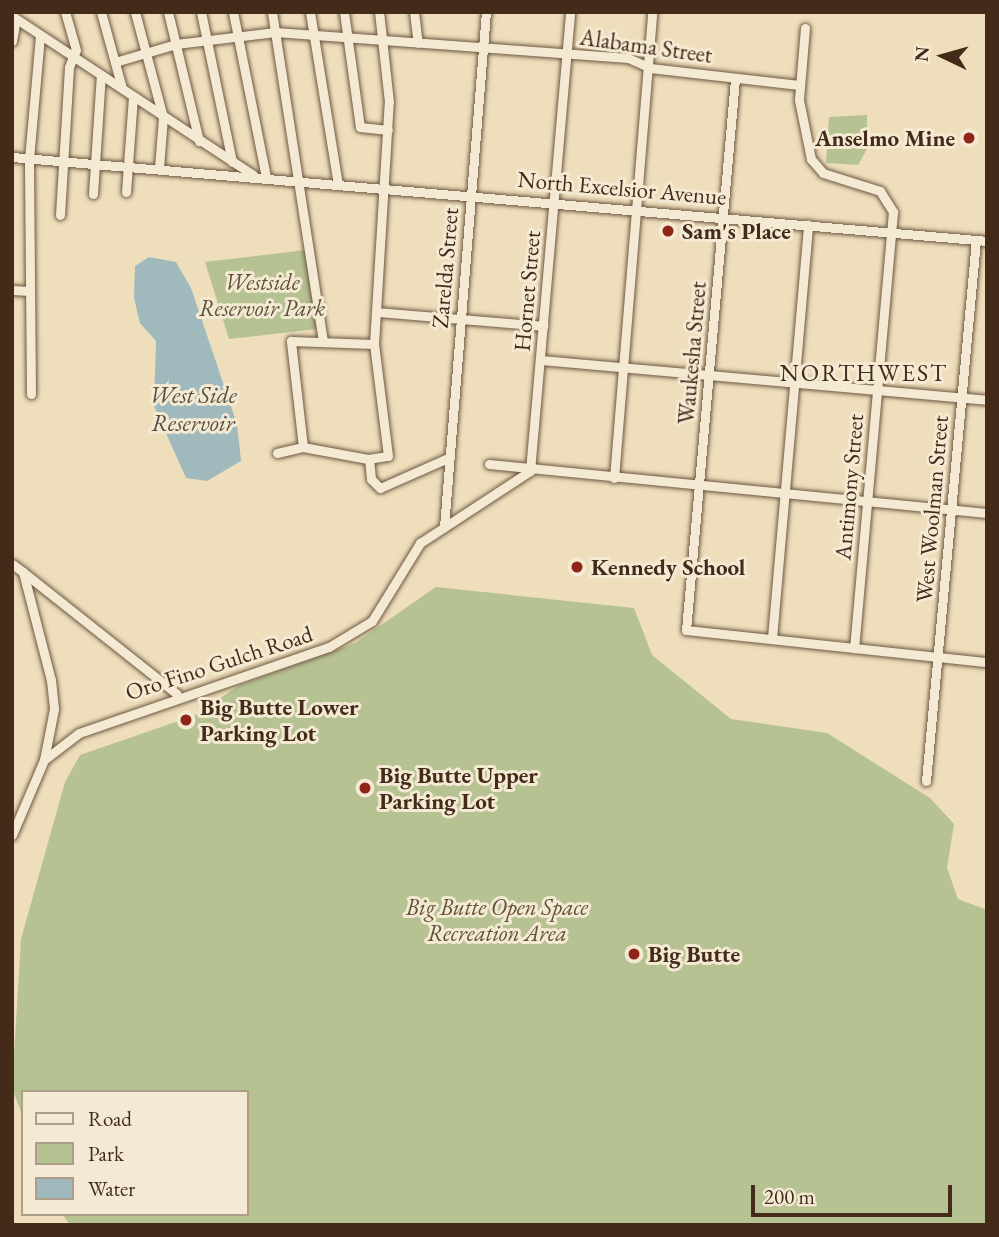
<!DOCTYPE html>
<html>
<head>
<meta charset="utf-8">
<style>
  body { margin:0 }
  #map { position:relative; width:999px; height:1237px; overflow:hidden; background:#eedebb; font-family:"EB Garamond",serif }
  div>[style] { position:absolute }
  .green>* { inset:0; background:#b6c292 }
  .water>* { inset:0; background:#a0b9bc }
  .roads { filter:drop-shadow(0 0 2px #6e5742) drop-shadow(0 0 2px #6e5742) }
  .minor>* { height:9px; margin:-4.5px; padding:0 4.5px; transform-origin:4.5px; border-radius:4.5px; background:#f4ead3 }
  .dots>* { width:19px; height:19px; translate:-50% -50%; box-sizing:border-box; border:4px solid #f4ead3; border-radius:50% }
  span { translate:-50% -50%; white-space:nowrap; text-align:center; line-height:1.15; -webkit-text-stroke:6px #f4ead3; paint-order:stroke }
  .street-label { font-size:23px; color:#432a19 }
  .poi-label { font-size:23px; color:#432a19; font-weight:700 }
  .right { translate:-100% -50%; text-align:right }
  .left { translate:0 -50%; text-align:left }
  .park-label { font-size:23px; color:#605037; font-style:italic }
  .neighbourhood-label { font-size:24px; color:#432a19; letter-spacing:2px }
  .water-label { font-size:24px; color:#5a4e42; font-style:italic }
  .frame { position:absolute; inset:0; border:14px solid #432a19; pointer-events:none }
  .legend { position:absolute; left:21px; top:1090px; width:228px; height:126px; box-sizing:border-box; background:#f4ead3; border:2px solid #ad9d89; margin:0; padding:9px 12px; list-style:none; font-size:21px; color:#432a19 }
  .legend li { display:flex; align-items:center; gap:14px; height:35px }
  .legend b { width:35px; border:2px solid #ad9d89 }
  .north { position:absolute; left:908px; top:21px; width:70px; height:70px; -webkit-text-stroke:5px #f4ead3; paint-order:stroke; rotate:275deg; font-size:19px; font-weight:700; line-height:28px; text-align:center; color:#432a19 }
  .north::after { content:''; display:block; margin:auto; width:24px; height:32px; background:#432a19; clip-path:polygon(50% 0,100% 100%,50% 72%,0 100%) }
  .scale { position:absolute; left:751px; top:1185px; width:201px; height:32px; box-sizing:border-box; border:4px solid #432a19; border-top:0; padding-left:9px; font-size:21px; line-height:24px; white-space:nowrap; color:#432a19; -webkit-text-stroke:5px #f4ead3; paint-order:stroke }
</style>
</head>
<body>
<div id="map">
  <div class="green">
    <i style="clip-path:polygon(867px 115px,867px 149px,858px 165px,826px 163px,829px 117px)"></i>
    <i style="clip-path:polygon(306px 250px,317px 329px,229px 339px,205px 262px)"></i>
    <i style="clip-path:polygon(436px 587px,634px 608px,652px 655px,731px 719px,827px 733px,930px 798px,954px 824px,947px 868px,958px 899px,987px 910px,987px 1225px,70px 1225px,62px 1214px,247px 1214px,247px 1092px,23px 1092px,23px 1117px,12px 1088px,21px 939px,65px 782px,80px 755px,196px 715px,238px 686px,355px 643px)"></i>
  </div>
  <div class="water">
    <i style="clip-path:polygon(149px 257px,176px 262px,191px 288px,237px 424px,241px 461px,207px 481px,186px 478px,154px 406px,156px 341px,140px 323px,134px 298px,135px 266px)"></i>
  </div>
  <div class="roads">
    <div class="minor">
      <i style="left:101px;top:12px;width:79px;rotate:74.6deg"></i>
      <i style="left:135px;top:12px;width:109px;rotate:75.1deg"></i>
      <i style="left:163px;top:117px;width:51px;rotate:94.5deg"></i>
      <i style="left:168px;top:12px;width:133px;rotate:76.5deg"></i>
      <i style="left:201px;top:12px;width:153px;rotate:78.3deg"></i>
      <i style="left:233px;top:12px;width:168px;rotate:78.7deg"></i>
      <i style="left:272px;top:12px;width:333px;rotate:81.2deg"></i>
      <i style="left:310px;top:12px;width:174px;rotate:80.8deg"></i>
      <i style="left:344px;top:12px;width:116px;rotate:82.1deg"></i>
      <i style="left:360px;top:127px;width:28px;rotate:6deg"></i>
      <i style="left:414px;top:12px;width:31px;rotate:83deg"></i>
      <i style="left:12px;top:16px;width:289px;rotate:33.4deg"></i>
      <i style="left:805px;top:28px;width:72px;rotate:94.8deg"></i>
      <i style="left:799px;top:100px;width:60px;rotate:78.5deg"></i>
      <i style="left:811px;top:159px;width:18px;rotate:49deg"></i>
      <i style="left:823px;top:173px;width:60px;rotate:17.5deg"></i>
      <i style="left:880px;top:191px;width:25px;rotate:58deg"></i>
      <i style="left:893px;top:212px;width:438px;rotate:95.1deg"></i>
      <i style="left:12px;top:41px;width:22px;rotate:-80deg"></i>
      <i style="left:115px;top:62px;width:64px;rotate:-16.4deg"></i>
      <i style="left:176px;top:44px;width:100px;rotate:-6.9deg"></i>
      <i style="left:275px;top:32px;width:354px;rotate:4.2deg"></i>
      <i style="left:628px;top:58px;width:24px;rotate:24deg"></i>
      <i style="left:650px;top:68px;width:150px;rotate:6.5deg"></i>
      <i style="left:735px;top:79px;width:553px;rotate:95.08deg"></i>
      <i style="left:686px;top:630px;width:303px;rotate:6.1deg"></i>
      <i style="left:12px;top:157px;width:979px;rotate:4.92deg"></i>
      <i style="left:126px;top:192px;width:96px;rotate:-85.8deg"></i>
      <i style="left:93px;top:194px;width:119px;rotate:-86.2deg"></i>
      <i style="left:60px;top:215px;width:148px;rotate:-86.5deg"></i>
      <i style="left:69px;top:67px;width:18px;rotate:-68deg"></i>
      <i style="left:76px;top:50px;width:40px;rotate:-106deg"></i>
      <i style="left:12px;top:290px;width:18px;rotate:3deg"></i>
      <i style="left:377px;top:312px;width:167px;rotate:4.8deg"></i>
      <i style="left:540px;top:360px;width:449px;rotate:5.1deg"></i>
      <i style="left:31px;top:394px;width:235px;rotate:-90.5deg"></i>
      <i style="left:29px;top:159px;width:123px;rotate:-84.9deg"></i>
      <i style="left:303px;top:447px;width:107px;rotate:-96.5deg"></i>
      <i style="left:291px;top:341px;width:83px;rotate:2.1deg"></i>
      <i style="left:277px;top:453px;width:27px;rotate:-13deg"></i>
      <i style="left:303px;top:447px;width:66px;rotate:10.5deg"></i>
      <i style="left:368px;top:459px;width:20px;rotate:-9deg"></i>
      <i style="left:388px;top:456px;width:113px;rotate:-97.1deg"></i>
      <i style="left:374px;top:344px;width:242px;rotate:-86.5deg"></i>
      <i style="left:389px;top:102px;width:91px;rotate:-96.3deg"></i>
      <i style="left:369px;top:459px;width:20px;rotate:84deg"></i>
      <i style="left:371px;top:479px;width:13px;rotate:45deg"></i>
      <i style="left:380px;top:488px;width:74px;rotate:-23.8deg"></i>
      <i style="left:489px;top:464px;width:500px;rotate:5.62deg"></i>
      <i style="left:614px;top:478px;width:468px;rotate:-85.3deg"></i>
      <i style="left:444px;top:527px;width:517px;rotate:-85.34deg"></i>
      <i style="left:12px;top:564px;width:14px;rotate:36deg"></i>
      <i style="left:23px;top:572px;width:112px;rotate:75.5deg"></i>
      <i style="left:51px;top:680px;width:29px;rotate:84deg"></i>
      <i style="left:54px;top:709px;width:52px;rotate:101.1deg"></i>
      <i style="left:23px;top:572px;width:196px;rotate:38.4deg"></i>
      <i style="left:772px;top:638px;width:415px;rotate:-85deg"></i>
      <i style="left:926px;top:781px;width:543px;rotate:-84.72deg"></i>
      <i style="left:12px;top:835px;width:82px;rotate:-66.9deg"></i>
      <i style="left:44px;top:760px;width:44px;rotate:-37.6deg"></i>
      <i style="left:79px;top:733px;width:264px;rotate:-19deg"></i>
      <i style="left:329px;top:647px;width:50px;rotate:-31.2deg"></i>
      <i style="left:372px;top:621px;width:92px;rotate:-58.4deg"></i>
      <i style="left:420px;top:543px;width:131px;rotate:-33.2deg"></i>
      <i style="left:530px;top:471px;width:461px;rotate:-85deg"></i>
    </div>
  </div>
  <div class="dots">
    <i style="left:969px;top:138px;background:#8f2418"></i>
    <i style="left:668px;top:231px;background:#8f2418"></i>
    <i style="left:577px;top:567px;background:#8f2418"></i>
    <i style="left:186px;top:720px;background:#8f2418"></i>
    <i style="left:365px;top:788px;background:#8f2418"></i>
    <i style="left:634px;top:954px;background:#8f2418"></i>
  </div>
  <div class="street-label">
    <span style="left:646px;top:46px;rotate:8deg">Alabama Street</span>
    <span style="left:622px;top:188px;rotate:5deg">North Excelsior Avenue</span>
    <span style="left:445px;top:268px;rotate:-85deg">Zarelda Street</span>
    <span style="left:527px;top:291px;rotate:-85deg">Hornet Street</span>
    <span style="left:692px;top:353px;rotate:-85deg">Waukesha Street</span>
    <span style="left:849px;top:487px;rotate:-85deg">Antimony Street</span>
    <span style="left:932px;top:509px;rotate:-85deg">West Woolman Street</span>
    <span style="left:219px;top:663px;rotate:-18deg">Oro Fino Gulch Road</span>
  </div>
  <div class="poi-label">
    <span class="right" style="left:955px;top:138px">Anselmo Mine</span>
    <span class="left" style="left:682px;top:231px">Sam's Place</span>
    <span class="left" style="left:591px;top:567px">Kennedy School</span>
    <span class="left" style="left:200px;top:720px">Big Butte Lower<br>Parking Lot</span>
    <span class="left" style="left:379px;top:788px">Big Butte Upper<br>Parking Lot</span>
    <span class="left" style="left:648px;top:954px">Big Butte</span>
  </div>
  <div class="park-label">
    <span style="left:262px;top:295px">Westside<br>Reservoir Park</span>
    <span style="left:497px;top:920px">Big Butte Open Space<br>Recreation Area</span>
  </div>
  <div class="neighbourhood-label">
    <span style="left:864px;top:373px">NORTHWEST</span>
  </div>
  <div class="water-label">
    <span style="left:193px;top:409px">West Side<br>Reservoir</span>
  </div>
  <div class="frame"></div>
  <ul class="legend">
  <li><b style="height:9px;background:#f4ead3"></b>Road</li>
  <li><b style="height:19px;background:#b6c292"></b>Park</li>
  <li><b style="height:19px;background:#a0b9bc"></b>Water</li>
  </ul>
  <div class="north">N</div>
  <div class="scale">200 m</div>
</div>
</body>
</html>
